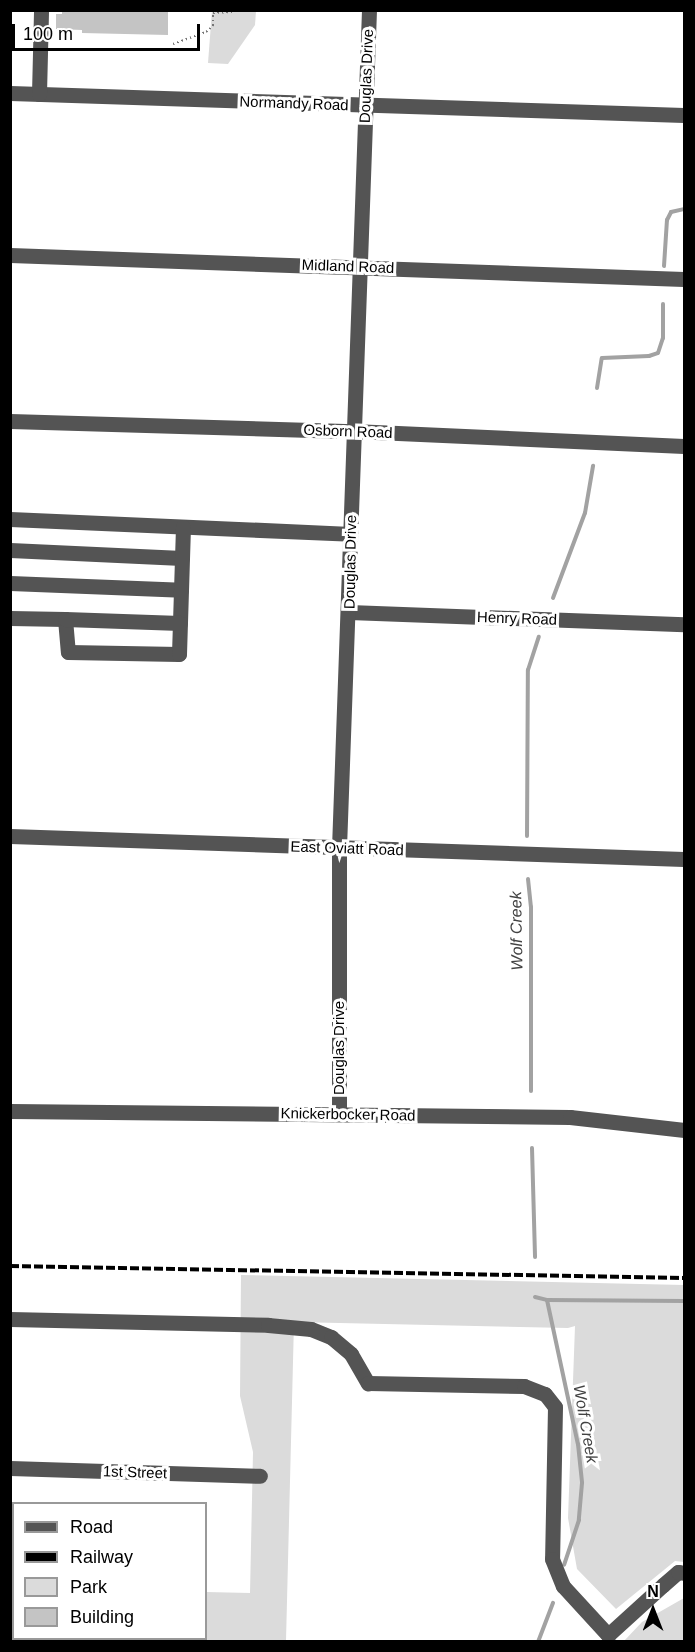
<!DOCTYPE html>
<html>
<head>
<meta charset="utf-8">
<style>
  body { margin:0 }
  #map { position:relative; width:695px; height:1652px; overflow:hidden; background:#fff; font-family:Arial,sans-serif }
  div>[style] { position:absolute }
  .green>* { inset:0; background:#dbdbdb }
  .stream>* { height:4px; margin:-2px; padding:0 2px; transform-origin:2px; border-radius:2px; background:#a2a2a2 }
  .building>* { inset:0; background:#c4c4c4 }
  .path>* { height:2px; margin-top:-1px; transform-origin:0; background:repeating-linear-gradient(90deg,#767676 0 1.5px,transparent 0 4.5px) }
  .minor>* { height:15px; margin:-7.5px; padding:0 7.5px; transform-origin:7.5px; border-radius:7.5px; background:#545454 }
  .rail>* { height:4px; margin-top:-2px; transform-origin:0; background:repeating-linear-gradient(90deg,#000 0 9px,transparent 0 12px) }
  span { translate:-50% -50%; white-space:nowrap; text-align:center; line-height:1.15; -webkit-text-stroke:6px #fff; paint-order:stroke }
  .street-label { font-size:15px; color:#000 }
  .water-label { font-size:16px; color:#434343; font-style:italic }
  .frame { position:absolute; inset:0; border:12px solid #000; pointer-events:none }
  .legend { position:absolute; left:12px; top:1502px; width:195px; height:138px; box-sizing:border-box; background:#fff; border:2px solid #999; margin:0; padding:8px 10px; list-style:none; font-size:18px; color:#000 }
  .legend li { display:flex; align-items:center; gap:12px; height:30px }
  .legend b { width:30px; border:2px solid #999 }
  .north { position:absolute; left:623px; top:1580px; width:60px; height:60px; -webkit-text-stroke:4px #fff; paint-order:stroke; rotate:0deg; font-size:16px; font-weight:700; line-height:24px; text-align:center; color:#000 }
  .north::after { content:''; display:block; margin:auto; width:21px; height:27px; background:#000; clip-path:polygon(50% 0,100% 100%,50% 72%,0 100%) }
  .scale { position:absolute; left:12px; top:24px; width:188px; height:27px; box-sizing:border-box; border:3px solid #000; border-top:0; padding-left:8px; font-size:18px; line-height:21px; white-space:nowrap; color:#000; -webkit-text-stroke:4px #fff; paint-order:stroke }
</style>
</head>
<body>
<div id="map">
  <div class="green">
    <i style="clip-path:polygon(212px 11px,256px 11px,255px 25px,228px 64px,208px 63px)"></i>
    <i style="clip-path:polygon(241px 1275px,684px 1285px,684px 1562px,675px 1561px,616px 1609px,577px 1569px,568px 1518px,575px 1326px,568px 1328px,294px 1322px,286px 1641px,187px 1642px,183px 1639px,206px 1638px,206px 1592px,250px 1593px,253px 1452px,240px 1396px)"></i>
    <i style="clip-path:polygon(684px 1598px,684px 1641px,624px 1641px,642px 1622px)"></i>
  </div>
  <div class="stream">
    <i style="left:664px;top:266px;width:46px;rotate:-86.3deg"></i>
    <i style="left:667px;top:220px;width:9px;rotate:-63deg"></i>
    <i style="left:671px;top:212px;width:13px;rotate:-13deg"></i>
    <i style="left:597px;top:388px;width:30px;rotate:-81deg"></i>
    <i style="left:602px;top:358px;width:47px;rotate:-2.4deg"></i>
    <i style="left:649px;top:356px;width:9px;rotate:-18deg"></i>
    <i style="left:658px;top:353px;width:16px;rotate:-72deg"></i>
    <i style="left:663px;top:338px;width:34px;rotate:-90deg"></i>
    <i style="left:553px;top:598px;width:91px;rotate:-69.4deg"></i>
    <i style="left:585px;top:513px;width:48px;rotate:-80.3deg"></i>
    <i style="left:527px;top:836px;width:166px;rotate:-89.7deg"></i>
    <i style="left:528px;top:670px;width:35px;rotate:-72deg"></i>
    <i style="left:528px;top:879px;width:28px;rotate:84deg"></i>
    <i style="left:531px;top:907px;width:184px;rotate:90deg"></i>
    <i style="left:532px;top:1148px;width:109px;rotate:88.4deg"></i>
    <i style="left:535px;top:1297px;width:12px;rotate:14deg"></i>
    <i style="left:547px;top:1300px;width:147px;rotate:77.9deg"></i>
    <i style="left:578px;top:1444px;width:39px;rotate:84deg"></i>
    <i style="left:582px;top:1483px;width:37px;rotate:95deg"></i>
    <i style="left:579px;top:1520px;width:47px;rotate:108.4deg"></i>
    <i style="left:547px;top:1300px;width:137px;rotate:0.4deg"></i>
    <i style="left:538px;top:1642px;width:42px;rotate:-69deg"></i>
  </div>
  <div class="building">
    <i style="clip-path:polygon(62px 10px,168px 10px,168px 35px,82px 33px,82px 30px,56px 29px,56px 14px,62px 14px)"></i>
  </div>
  <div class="path">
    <i style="left:173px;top:44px;width:35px;rotate:-20deg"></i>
    <i style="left:206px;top:32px;width:9px;rotate:-41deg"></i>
    <i style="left:213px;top:26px;width:13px;rotate:-90deg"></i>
    <i style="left:213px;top:13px;width:19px;rotate:-3deg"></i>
  </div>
  <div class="minor">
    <i style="left:10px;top:93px;width:674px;rotate:1.87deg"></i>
    <i style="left:39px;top:94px;width:84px;rotate:-88.6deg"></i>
    <i style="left:10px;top:255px;width:674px;rotate:2.04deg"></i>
    <i style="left:10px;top:421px;width:343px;rotate:1.7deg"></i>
    <i style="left:353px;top:431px;width:331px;rotate:2.6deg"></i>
    <i style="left:10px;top:519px;width:341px;rotate:2.5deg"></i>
    <i style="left:10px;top:550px;width:172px;rotate:2.7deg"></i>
    <i style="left:10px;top:583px;width:171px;rotate:2.3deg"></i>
    <i style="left:349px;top:612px;width:335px;rotate:2.1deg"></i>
    <i style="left:10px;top:618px;width:55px;rotate:1deg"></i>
    <i style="left:65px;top:619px;width:33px;rotate:85deg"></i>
    <i style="left:68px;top:652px;width:111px;rotate:1deg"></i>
    <i style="left:179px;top:654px;width:127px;rotate:-88.2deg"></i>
    <i style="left:65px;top:619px;width:115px;rotate:2deg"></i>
    <i style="left:10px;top:836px;width:674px;rotate:1.95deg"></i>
    <i style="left:10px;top:1111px;width:560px;rotate:0.61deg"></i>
    <i style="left:570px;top:1117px;width:115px;rotate:6.5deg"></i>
    <i style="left:339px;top:1114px;width:266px;rotate:-90deg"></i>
    <i style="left:339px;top:848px;width:839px;rotate:-87.95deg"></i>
    <i style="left:10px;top:1319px;width:258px;rotate:1.3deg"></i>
    <i style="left:268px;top:1325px;width:43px;rotate:5.3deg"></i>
    <i style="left:311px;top:1329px;width:22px;rotate:22deg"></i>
    <i style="left:331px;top:1337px;width:26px;rotate:40deg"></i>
    <i style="left:351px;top:1354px;width:34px;rotate:60deg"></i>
    <i style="left:368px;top:1383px;width:156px;rotate:1.1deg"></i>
    <i style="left:524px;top:1386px;width:22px;rotate:21deg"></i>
    <i style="left:545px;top:1394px;width:16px;rotate:52deg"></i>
    <i style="left:555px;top:1407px;width:152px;rotate:91.1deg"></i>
    <i style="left:552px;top:1559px;width:29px;rotate:68deg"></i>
    <i style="left:563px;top:1586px;width:67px;rotate:47.4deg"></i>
    <i style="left:608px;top:1635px;width:74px;rotate:-42.3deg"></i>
    <i style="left:663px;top:1585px;width:20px;rotate:-41deg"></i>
    <i style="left:678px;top:1572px;width:6px;rotate:9deg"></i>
    <i style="left:10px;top:1468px;width:250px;rotate:1.8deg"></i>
  </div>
  <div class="rail">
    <i style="left:10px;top:1266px;width:674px;rotate:1.02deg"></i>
  </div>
  <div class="street-label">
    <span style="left:366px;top:76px;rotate:-88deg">Douglas Drive</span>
    <span style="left:294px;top:103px;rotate:2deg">Normandy Road</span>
    <span style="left:348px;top:266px;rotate:2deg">Midland Road</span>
    <span style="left:348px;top:431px;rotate:2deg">Osborn Road</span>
    <span style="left:350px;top:562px;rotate:-89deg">Douglas Drive</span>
    <span style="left:517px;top:618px;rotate:2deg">Henry Road</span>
    <span style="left:347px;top:848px;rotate:2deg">East Oviatt Road</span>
    <span style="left:339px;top:1048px;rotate:-90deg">Douglas Drive</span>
    <span style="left:348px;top:1114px;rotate:1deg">Knickerbocker Road</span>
    <span style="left:135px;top:1472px;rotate:2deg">1st Street</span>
  </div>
  <div class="water-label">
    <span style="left:517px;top:931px;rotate:-91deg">Wolf Creek</span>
    <span style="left:585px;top:1424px;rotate:80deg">Wolf Creek</span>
  </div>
  <div class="frame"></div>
  <ul class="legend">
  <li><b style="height:8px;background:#545454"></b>Road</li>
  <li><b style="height:8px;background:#000"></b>Railway</li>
  <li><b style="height:16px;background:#dbdbdb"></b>Park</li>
  <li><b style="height:16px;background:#c4c4c4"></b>Building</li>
  </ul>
  <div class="north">N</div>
  <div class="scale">100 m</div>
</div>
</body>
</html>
